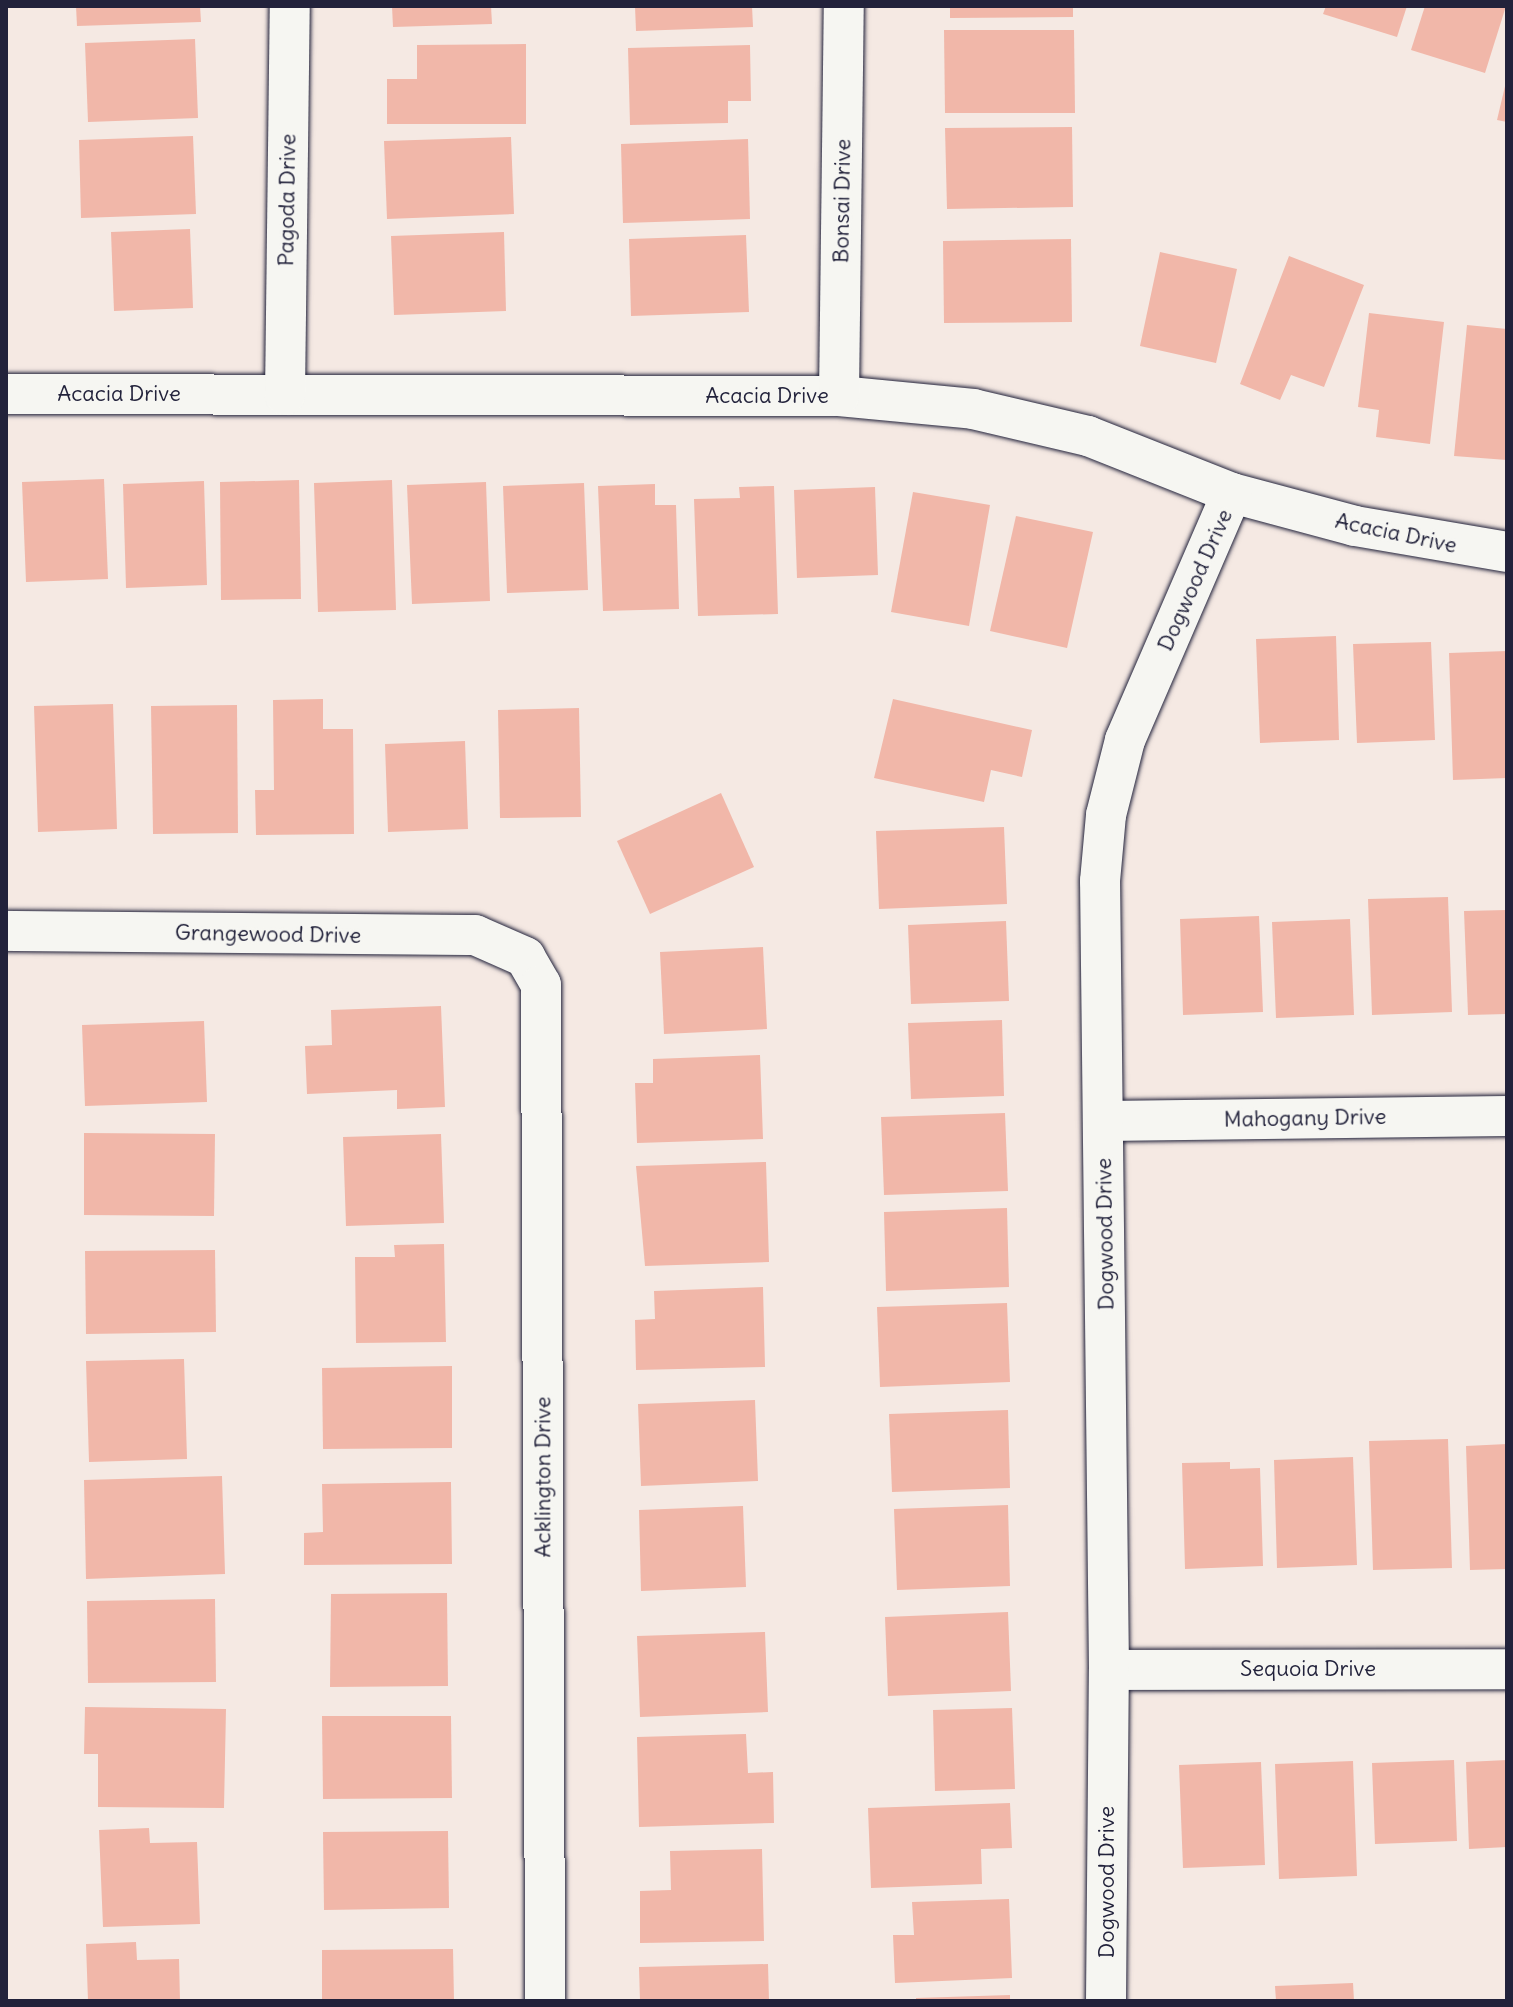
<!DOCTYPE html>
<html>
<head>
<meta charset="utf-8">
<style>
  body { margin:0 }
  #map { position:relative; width:1513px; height:2007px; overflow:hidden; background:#f5e9e3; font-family:Delius,sans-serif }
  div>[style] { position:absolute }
  .building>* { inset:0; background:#f1b7a9 }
  .roads { filter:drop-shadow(0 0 2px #22223b) drop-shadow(0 0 2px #22223b) }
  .minor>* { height:40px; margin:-20px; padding:0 20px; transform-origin:20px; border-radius:20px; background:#f6f6f2 }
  span { translate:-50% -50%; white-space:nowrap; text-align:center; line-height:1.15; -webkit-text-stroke:6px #f6f6f2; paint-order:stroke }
  .street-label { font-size:22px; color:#22223b }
  .frame { position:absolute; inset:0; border:8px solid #22223b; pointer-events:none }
</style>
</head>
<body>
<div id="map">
  <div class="building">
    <i style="clip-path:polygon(76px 6px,200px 6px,201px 22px,77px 26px)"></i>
    <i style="clip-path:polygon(392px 6px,491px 6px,492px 24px,393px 27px)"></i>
    <i style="clip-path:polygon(635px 6px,752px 6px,753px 27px,636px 31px)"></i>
    <i style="clip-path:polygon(950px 6px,1073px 6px,1073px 17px,950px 18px)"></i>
    <i style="clip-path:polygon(1326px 6px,1407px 6px,1397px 37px,1323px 14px)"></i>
    <i style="clip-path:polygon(1425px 6px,1506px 6px,1485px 73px,1411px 50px)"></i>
    <i style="clip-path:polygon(944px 30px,1074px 30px,1075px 113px,945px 113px)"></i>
    <i style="clip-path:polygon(195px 39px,198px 118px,88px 122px,85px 43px)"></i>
    <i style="clip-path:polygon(526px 44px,526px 124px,387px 124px,387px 79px,417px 79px,417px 45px)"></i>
    <i style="clip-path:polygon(750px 45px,751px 101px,728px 101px,728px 123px,630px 125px,628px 48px)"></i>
    <i style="clip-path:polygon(1506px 82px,1507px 83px,1507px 122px,1497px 120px)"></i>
    <i style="clip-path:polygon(1072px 127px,1073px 207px,947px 209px,945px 128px)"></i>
    <i style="clip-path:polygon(193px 136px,196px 214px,81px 218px,79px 140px)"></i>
    <i style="clip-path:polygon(511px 137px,514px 214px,387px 219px,384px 141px)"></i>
    <i style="clip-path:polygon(748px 139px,750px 219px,623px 223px,621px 144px)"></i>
    <i style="clip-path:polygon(190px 229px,193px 308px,114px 311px,111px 232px)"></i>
    <i style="clip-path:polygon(504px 232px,506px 311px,394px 315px,391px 236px)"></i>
    <i style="clip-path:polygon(746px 235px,749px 312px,631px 316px,629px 239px)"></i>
    <i style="clip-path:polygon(1071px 239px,1072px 322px,944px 323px,943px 241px)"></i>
    <i style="clip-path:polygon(1160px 252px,1237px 269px,1216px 363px,1140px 346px)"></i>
    <i style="clip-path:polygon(1289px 256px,1364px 285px,1324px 387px,1291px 375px,1280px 400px,1240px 384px)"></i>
    <i style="clip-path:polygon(1369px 313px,1444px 322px,1430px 444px,1376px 437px,1379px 410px,1358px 407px)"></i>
    <i style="clip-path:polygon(1467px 325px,1507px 329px,1507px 460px,1454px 456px)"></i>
    <i style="clip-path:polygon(104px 479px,108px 579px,26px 582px,22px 482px)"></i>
    <i style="clip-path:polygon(299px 480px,301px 599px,221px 600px,220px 482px)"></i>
    <i style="clip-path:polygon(392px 480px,396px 610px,318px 612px,314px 483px)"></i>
    <i style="clip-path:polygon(204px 481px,207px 585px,126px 588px,123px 484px)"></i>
    <i style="clip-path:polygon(486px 482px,490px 601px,412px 604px,407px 485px)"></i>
    <i style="clip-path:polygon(584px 483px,588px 590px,507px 593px,503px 486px)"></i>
    <i style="clip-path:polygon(655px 484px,655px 505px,676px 505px,679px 609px,603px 611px,598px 486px)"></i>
    <i style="clip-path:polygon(774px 486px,778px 614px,698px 616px,694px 499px,740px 498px,739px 487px)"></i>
    <i style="clip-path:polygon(875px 487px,878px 575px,797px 578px,794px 490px)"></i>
    <i style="clip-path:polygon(913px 492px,990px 505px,969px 626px,891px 612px)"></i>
    <i style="clip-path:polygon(1016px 516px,1093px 532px,1067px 648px,990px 631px)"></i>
    <i style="clip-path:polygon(1336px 636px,1339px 740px,1260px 743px,1256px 639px)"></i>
    <i style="clip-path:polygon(1431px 642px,1435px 740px,1357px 743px,1353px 644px)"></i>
    <i style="clip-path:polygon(1507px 651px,1507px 778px,1453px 780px,1449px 653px)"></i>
    <i style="clip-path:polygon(323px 699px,323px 729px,353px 729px,354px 834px,256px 835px,255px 790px,274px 790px,273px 700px)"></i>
    <i style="clip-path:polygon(893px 699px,1032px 730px,1022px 777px,991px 770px,984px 802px,874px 778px)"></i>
    <i style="clip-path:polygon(113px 704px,117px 829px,38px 832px,34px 706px)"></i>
    <i style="clip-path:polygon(237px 705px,238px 833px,153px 834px,151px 706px)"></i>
    <i style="clip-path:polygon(579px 708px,581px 817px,500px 818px,498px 710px)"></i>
    <i style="clip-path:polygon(465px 741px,468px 829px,388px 832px,385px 744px)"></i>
    <i style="clip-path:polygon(721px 793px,754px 867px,650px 914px,617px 841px)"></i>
    <i style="clip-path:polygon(1004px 827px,1007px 904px,879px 909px,876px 831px)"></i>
    <i style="clip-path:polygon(1448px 897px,1452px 1012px,1372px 1015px,1368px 899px)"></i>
    <i style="clip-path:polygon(1507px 910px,1507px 1014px,1468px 1015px,1464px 911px)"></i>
    <i style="clip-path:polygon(1259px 916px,1263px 1012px,1183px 1015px,1180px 919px)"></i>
    <i style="clip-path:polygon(1350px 919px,1354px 1015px,1276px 1018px,1272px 922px)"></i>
    <i style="clip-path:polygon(1006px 921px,1009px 1001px,911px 1004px,908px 925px)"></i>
    <i style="clip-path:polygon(763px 947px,767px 1029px,664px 1034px,660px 952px)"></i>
    <i style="clip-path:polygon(441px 1006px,445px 1107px,397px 1109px,397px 1090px,307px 1094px,305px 1046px,332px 1045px,331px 1010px)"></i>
    <i style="clip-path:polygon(1002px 1020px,1004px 1096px,911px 1099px,908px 1023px)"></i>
    <i style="clip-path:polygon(204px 1021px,207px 1102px,85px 1106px,82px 1025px)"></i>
    <i style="clip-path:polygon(760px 1055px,763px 1139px,637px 1143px,635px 1083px,653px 1083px,653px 1059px)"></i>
    <i style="clip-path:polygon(1005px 1113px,1008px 1191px,884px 1195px,881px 1117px)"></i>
    <i style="clip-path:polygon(84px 1133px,215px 1134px,214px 1216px,84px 1215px)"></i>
    <i style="clip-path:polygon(441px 1134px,444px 1223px,346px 1226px,343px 1137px)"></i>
    <i style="clip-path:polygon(766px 1162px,769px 1262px,645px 1266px,636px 1166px)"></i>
    <i style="clip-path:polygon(1007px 1208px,1009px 1287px,886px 1291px,884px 1212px)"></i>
    <i style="clip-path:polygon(444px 1244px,446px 1342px,356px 1343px,355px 1257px,395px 1257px,394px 1245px)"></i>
    <i style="clip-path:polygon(215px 1250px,216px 1332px,86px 1334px,85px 1251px)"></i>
    <i style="clip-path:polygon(763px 1287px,765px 1367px,636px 1370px,635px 1320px,655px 1319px,654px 1291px)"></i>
    <i style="clip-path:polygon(1007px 1303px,1010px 1382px,880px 1387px,877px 1307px)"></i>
    <i style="clip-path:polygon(184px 1359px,187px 1459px,89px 1462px,86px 1361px)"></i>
    <i style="clip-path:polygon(452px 1366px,452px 1448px,323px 1449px,322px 1368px)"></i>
    <i style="clip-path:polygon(755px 1400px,758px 1481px,641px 1486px,638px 1404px)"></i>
    <i style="clip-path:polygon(1008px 1410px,1010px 1488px,892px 1492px,889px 1414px)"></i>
    <i style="clip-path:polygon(1448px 1439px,1452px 1568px,1373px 1570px,1369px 1441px)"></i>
    <i style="clip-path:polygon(1507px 1444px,1507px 1569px,1470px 1570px,1466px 1446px)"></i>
    <i style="clip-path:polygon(1353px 1457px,1357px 1565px,1277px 1568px,1274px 1460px)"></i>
    <i style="clip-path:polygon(1230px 1462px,1230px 1469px,1260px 1468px,1263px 1566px,1185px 1569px,1182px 1463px)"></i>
    <i style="clip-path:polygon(222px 1476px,225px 1574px,86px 1579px,84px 1480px)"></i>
    <i style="clip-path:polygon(451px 1482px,452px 1564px,304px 1565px,304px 1533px,323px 1532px,322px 1484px)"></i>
    <i style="clip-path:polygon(1008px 1505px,1010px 1586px,897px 1590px,894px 1509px)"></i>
    <i style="clip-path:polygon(743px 1506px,746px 1587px,641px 1591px,639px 1510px)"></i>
    <i style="clip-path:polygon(447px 1593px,448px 1686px,330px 1687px,331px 1594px)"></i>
    <i style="clip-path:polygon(215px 1599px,216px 1682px,88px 1683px,87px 1601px)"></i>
    <i style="clip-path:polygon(1008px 1612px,1011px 1691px,888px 1696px,885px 1617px)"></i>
    <i style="clip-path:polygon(765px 1632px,768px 1712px,640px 1717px,637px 1636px)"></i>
    <i style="clip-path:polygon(85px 1707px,226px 1709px,224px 1808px,98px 1807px,98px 1754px,84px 1754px)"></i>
    <i style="clip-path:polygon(1012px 1708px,1015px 1789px,935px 1791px,933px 1710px)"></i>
    <i style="clip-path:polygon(322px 1716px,451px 1716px,452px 1798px,323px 1799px)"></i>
    <i style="clip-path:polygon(746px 1734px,748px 1773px,773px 1772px,774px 1823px,639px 1827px,637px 1737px)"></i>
    <i style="clip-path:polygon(1454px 1760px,1457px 1841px,1375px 1844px,1372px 1763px)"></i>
    <i style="clip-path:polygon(1507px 1760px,1507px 1847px,1469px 1849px,1466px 1762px)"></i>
    <i style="clip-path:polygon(1353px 1761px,1357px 1876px,1279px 1879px,1275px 1764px)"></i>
    <i style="clip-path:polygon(1261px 1762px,1265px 1865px,1183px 1868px,1179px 1765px)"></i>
    <i style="clip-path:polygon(1010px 1803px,1012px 1848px,981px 1849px,982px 1884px,871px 1888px,868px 1808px)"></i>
    <i style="clip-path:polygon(149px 1828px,150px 1843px,197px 1842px,200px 1924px,103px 1927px,99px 1830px)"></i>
    <i style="clip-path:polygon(448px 1831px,449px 1908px,324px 1910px,323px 1832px)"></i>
    <i style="clip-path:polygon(762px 1849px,764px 1941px,640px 1943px,640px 1891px,671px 1890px,670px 1851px)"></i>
    <i style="clip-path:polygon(1009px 1899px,1012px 1978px,895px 1983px,893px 1935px,914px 1935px,912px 1902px)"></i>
    <i style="clip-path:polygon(136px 1942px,137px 1960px,179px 1959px,180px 2001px,88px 2001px,86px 1944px)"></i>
    <i style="clip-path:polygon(453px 1949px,454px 2001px,322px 2001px,322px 1950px)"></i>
    <i style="clip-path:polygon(768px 1964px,769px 2001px,640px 2001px,639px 1967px)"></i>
    <i style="clip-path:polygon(1353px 1983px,1354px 2001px,1276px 2001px,1275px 1986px)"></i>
    <i style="clip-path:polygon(1010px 1995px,1010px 2001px,916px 2001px,916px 1998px)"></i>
  </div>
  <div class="roads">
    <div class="minor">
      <i style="left:6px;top:394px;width:833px;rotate:0.14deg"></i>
      <i style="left:839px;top:396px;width:135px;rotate:5.5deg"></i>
      <i style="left:973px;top:409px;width:118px;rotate:13.2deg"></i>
      <i style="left:1088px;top:436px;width:155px;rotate:21.6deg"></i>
      <i style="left:1232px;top:493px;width:127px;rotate:15deg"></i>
      <i style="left:1355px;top:526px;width:154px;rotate:9.7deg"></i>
      <i style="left:285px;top:395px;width:389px;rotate:-89.3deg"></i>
      <i style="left:839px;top:396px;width:390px;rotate:-89.3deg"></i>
      <i style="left:6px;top:931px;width:469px;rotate:0.5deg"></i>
      <i style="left:475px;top:935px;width:55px;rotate:23.7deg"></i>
      <i style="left:525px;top:957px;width:32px;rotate:60deg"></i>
      <i style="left:541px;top:985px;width:1016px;rotate:89.77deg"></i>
      <i style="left:1104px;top:1121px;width:403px;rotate:-0.7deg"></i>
      <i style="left:1109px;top:1670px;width:398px;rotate:-0.1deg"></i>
      <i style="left:1106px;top:2001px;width:331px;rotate:-89.5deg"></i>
      <i style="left:1109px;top:1670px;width:789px;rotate:-90.65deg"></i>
      <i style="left:1100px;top:881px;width:66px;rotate:-84.8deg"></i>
      <i style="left:1106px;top:815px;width:77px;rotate:-75.8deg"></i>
      <i style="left:1125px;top:740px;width:269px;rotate:-66.6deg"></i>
    </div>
  </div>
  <div class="street-label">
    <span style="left:287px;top:200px;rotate:-89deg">Pagoda Drive</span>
    <span style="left:842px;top:201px;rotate:-89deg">Bonsai Drive</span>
    <span style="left:119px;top:394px">Acacia Drive</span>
    <span style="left:767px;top:396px">Acacia Drive</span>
    <span style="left:1396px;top:533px;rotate:12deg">Acacia Drive</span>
    <span style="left:1195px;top:580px;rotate:-66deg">Dogwood Drive</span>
    <span style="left:268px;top:934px;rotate:1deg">Grangewood Drive</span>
    <span style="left:1305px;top:1118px;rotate:-1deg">Mahogany Drive</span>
    <span style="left:1105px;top:1234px;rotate:-91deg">Dogwood Drive</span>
    <span style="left:543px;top:1477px;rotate:-90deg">Acklington Drive</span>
    <span style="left:1308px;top:1669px">Sequoia Drive</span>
    <span style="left:1107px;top:1882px;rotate:-90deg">Dogwood Drive</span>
  </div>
  <div class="frame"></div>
</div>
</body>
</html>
